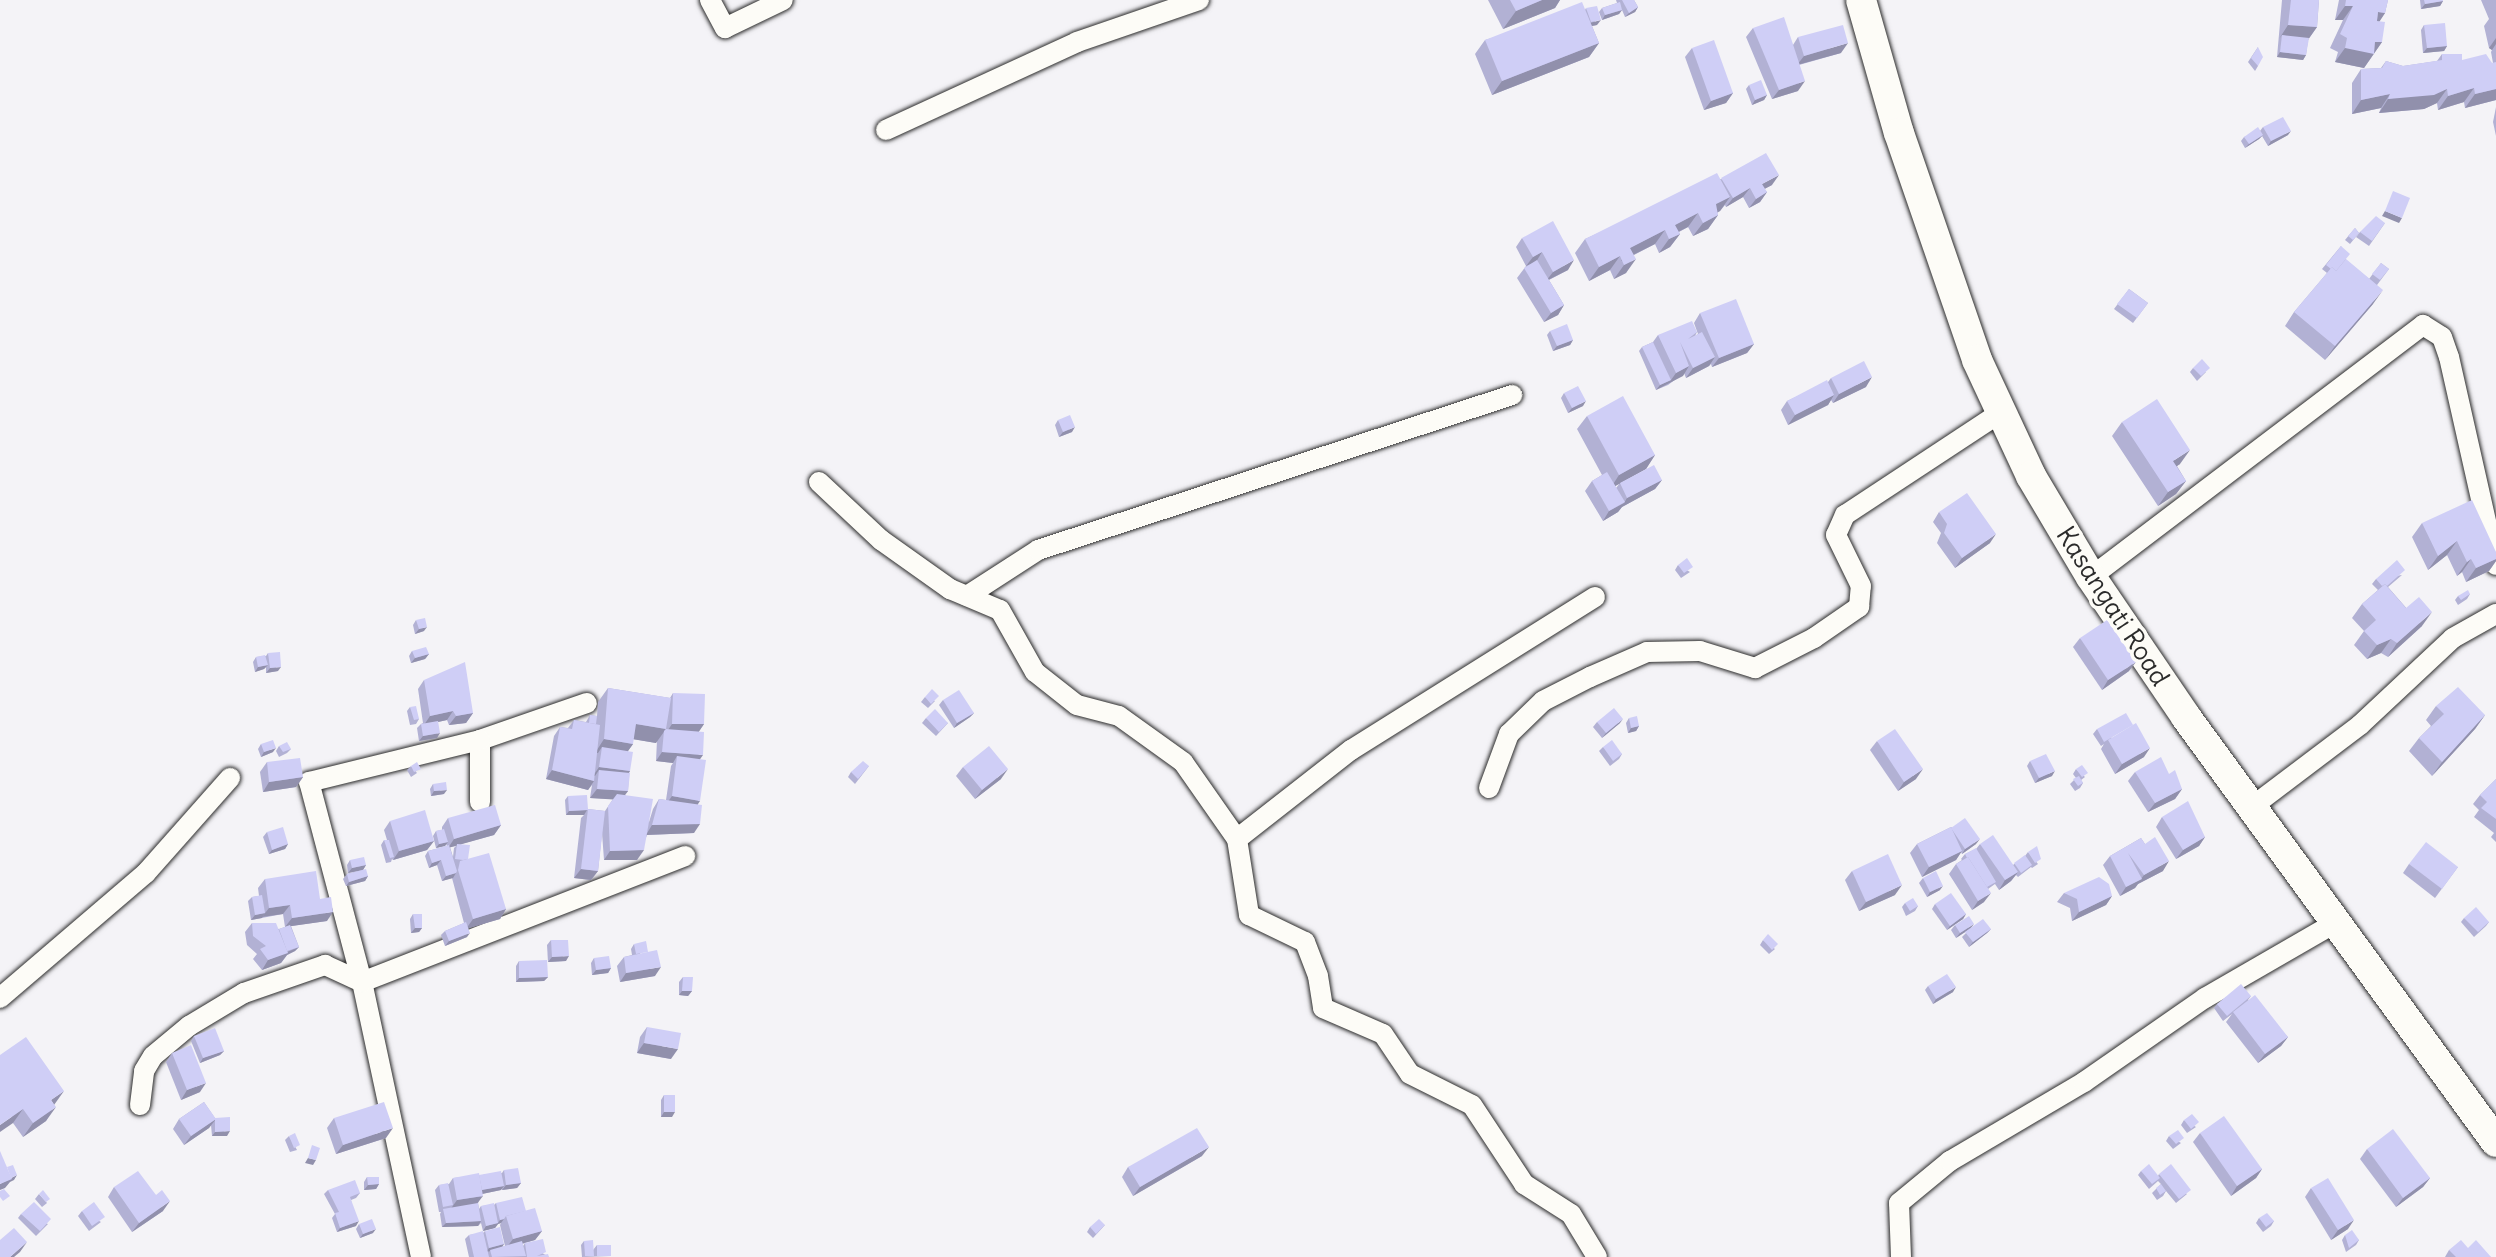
<!DOCTYPE html>
<html>
<head>
<meta charset="utf-8">
<style>
  body { margin:0 }
  #map { position:relative; width:2496px; height:1257px; overflow:hidden; background:#f4f3f7; font-family:Delius,sans-serif }
  div>[style] { position:absolute }
  .roads { filter:drop-shadow(0 0 2px #2b2b2b) drop-shadow(0 0 2px #2b2b2b) }
  .street>* { height:20px; margin:-10px; padding:0 10px; transform-origin:10px; border-radius:10px; background:#fdfcf7 }
  .secondary>* { height:30px; margin:-15px; padding:0 15px; transform-origin:15px; border-radius:15px; background:#fdfcf7 }
  .wall>* { inset:0; background:#b2b1d4 }
  .shaded-wall>* { inset:0; background:#9190ac }
  .building>* { inset:0; background:#cfcef6 }
  span { translate:-50% -50%; white-space:nowrap; text-align:center; line-height:1.15; -webkit-text-stroke:7px #fdfcf7; paint-order:stroke }
  .street-label { font-size:26px; color:#2b2b2b }
</style>
</head>
<body>
<div id="map">
  <div class="roads">
    <div class="street">
      <i style="left:710px;top:0;width:32px;rotate:62deg"></i>
      <i style="left:725px;top:28px;width:64px;rotate:-25.8deg"></i>
      <i style="left:886px;top:130px;width:210px;rotate:-24.7deg"></i>
      <i style="left:1077px;top:42px;width:129px;rotate:-19deg"></i>
      <i style="left:819px;top:482px;width:85px;rotate:43.1deg"></i>
      <i style="left:881px;top:540px;width:85px;rotate:35.4deg"></i>
      <i style="left:950px;top:589px;width:54px;rotate:22.8deg"></i>
      <i style="left:1000px;top:610px;width:71px;rotate:60.6deg"></i>
      <i style="left:1035px;top:672px;width:53px;rotate:38.2deg"></i>
      <i style="left:1077px;top:705px;width:43px;rotate:14.7deg"></i>
      <i style="left:1119px;top:716px;width:79px;rotate:35.7deg"></i>
      <i style="left:1183px;top:762px;width:94px;rotate:55deg"></i>
      <i style="left:1237px;top:839px;width:77px;rotate:81deg"></i>
      <i style="left:1249px;top:915px;width:62px;rotate:25.7deg"></i>
      <i style="left:1305px;top:942px;width:36px;rotate:69deg"></i>
      <i style="left:1318px;top:976px;width:32px;rotate:81deg"></i>
      <i style="left:1323px;top:1008px;width:65px;rotate:23.4deg"></i>
      <i style="left:1383px;top:1034px;width:48px;rotate:56deg"></i>
      <i style="left:1410px;top:1074px;width:69px;rotate:26.6deg"></i>
      <i style="left:1472px;top:1105px;width:95px;rotate:56.6deg"></i>
      <i style="left:1524px;top:1184px;width:56px;rotate:32.6deg"></i>
      <i style="left:1571px;top:1214px;width:50px;rotate:58.8deg"></i>
      <i style="left:2091px;top:577px;width:417px;rotate:-37.2deg"></i>
      <i style="left:2423px;top:325px;width:22px;rotate:32deg"></i>
      <i style="left:2442px;top:337px;width:21px;rotate:71deg"></i>
      <i style="left:2449px;top:357px;width:213px;rotate:77.3deg"></i>
      <i style="left:967px;top:596px;width:85px;rotate:-32.9deg"></i>
      <i style="left:1038px;top:550px;width:499px;rotate:-18.1deg"></i>
      <i style="left:1489px;top:788px;width:58px;rotate:-69.7deg"></i>
      <i style="left:1509px;top:734px;width:47px;rotate:-44.1deg"></i>
      <i style="left:1543px;top:701px;width:53px;rotate:-27.1deg"></i>
      <i style="left:1590px;top:677px;width:62px;rotate:-23.7deg"></i>
      <i style="left:1647px;top:652px;width:53px;rotate:-1.1deg"></i>
      <i style="left:1700px;top:651px;width:58px;rotate:17.2deg"></i>
      <i style="left:1755px;top:668px;width:66px;rotate:-27deg"></i>
      <i style="left:1814px;top:638px;width:55px;rotate:-34.6deg"></i>
      <i style="left:1859px;top:607px;width:21px;rotate:-85deg"></i>
      <i style="left:1861px;top:586px;width:57px;rotate:-116.1deg"></i>
      <i style="left:1836px;top:535px;width:22px;rotate:-66deg"></i>
      <i style="left:1845px;top:515px;width:187px;rotate:-33.4deg"></i>
      <i style="left:480px;top:802px;width:62px;rotate:-90deg"></i>
      <i style="left:480px;top:740px;width:113px;rotate:-19.1deg"></i>
      <i style="left:2253px;top:806px;width:134px;rotate:-37.1deg"></i>
      <i style="left:2360px;top:725px;width:127px;rotate:-43.1deg"></i>
      <i style="left:2453px;top:638px;width:49px;rotate:-29.2deg"></i>
      <i style="left:1237px;top:839px;width:145px;rotate:-38deg"></i>
      <i style="left:1351px;top:750px;width:288px;rotate:-32.1deg"></i>
      <i style="left:0;top:998px;width:192px;rotate:-40.6deg"></i>
      <i style="left:146px;top:873px;width:127px;rotate:-48.5deg"></i>
      <i style="left:140px;top:1105px;width:34px;rotate:-83deg"></i>
      <i style="left:144px;top:1071px;width:17px;rotate:-59deg"></i>
      <i style="left:153px;top:1056px;width:47px;rotate:-39.8deg"></i>
      <i style="left:189px;top:1026px;width:64px;rotate:-31deg"></i>
      <i style="left:244px;top:993px;width:86px;rotate:-19.1deg"></i>
      <i style="left:325px;top:965px;width:41px;rotate:24.7deg"></i>
      <i style="left:362px;top:982px;width:347px;rotate:-21.3deg"></i>
      <i style="left:421px;top:1257px;width:281px;rotate:-102.1deg"></i>
      <i style="left:362px;top:982px;width:207px;rotate:-104.8deg"></i>
      <i style="left:309px;top:782px;width:176px;rotate:-13.8deg"></i>
      <i style="left:1901px;top:1257px;width:54px;rotate:-92.1deg"></i>
      <i style="left:1899px;top:1203px;width:66px;rotate:-39.5deg"></i>
      <i style="left:1950px;top:1161px;width:156px;rotate:-30.5deg"></i>
      <i style="left:2084px;top:1082px;width:147px;rotate:-34.8deg"></i>
      <i style="left:2205px;top:998px;width:150px;rotate:-30deg"></i>
    </div>
    <div class="secondary">
      <i style="left:1861px;top:0;width:138px;rotate:74.1deg"></i>
      <i style="left:1899px;top:133px;width:240px;rotate:71deg"></i>
      <i style="left:1977px;top:360px;width:128px;rotate:65deg"></i>
      <i style="left:2031px;top:476px;width:117px;rotate:59.3deg"></i>
      <i style="left:2091px;top:577px;width:169px;rotate:55.8deg"></i>
      <i style="left:2186px;top:717px;width:526px;rotate:53.89deg"></i>
    </div>
  </div>
  <div class="wall">
    <i style="clip-path:polygon(1488px 0,1560px 0,1555px 8px,1503px 29px)"></i>
    <i style="clip-path:polygon(1616px 0,1634px 0,1638px 7px,1635px 12px,1625px 17px,1622px 10px,1619px 14px,1602px 20px,1599px 12px,1602px 8px,1617px 3px)"></i>
    <i style="clip-path:polygon(2282px 0,2319px 0,2317px 27px,2308px 40px,2306px 55px,2303px 60px,2277px 57px)"></i>
    <i style="clip-path:polygon(2339px 0,2388px 0,2385px 13px,2379px 21px,2382px 42px,2364px 68px,2335px 62px,2338px 52px,2330px 48px,2343px 20px,2335px 20px)"></i>
    <i style="clip-path:polygon(2420px 0,2443px 0,2443px 1px,2440px 6px,2421px 9px)"></i>
    <i style="clip-path:polygon(2481px 0,2496px 0,2496px 100px,2465px 108px,2464px 102px,2438px 110px,2437px 103px,2424px 109px,2379px 113px,2381px 108px,2352px 114px,2352px 83px,2361px 69px,2381px 68px,2386px 61px,2403px 66px,2437px 61px,2442px 54px,2462px 60px,2493px 63px,2491px 52px,2492px 50px,2489px 48px,2484px 26px,2489px 19px)"></i>
    <i style="clip-path:polygon(1586px 8px,1597px 25px,1592px 26px,1599px 43px,1589px 57px,1492px 95px,1475px 54px,1485px 40px,1585px 10px)"></i>
    <i style="clip-path:polygon(2424px 25px,2447px 46px,2444px 51px,2423px 53px,2421px 30px)"></i>
    <i style="clip-path:polygon(1753px 28px,1793px 45px,1798px 37px,1841px 53px,1799px 65px,1798px 91px,1772px 99px,1746px 37px)"></i>
    <i style="clip-path:polygon(2258px 47px,2258px 66px,2255px 71px,2248px 62px)"></i>
    <i style="clip-path:polygon(1692px 48px,1733px 93px,1726px 103px,1704px 110px,1685px 57px)"></i>
    <i style="clip-path:polygon(1749px 85px,1767px 95px,1764px 100px,1752px 105px,1746px 89px)"></i>
    <i style="clip-path:polygon(2496px 107px,2496px 136px,2493px 122px)"></i>
    <i style="clip-path:polygon(2263px 127px,2288px 135px,2268px 146px,2262px 136px,2259px 139px,2245px 148px,2241px 141px,2244px 137px,2260px 131px)"></i>
    <i style="clip-path:polygon(1720px 179px,1772px 185px,1764px 189px,1767px 192px,1760px 202px,1749px 208px,1743px 197px,1726px 207px,1725px 205px,1720px 211px,1717px 213px,1718px 215px,1708px 229px,1693px 236px,1688px 227px,1679px 232px,1680px 234px,1670px 247px,1659px 253px,1655px 244px,1634px 255px,1626px 273px,1614px 279px,1610px 270px,1589px 281px,1575px 253px,1585px 239px)"></i>
    <i style="clip-path:polygon(2385px 223px,2369px 246px,2356px 237px,2360px 232px)"></i>
    <i style="clip-path:polygon(2355px 228px,2359px 233px,2350px 244px,2345px 240px)"></i>
    <i style="clip-path:polygon(1522px 238px,1568px 270px,1549px 280px,1564px 305px,1558px 315px,1544px 322px,1517px 278px,1526px 266px,1516px 247px)"></i>
    <i style="clip-path:polygon(2341px 246px,2346px 260px,2369px 279px,2381px 263px,2389px 269px,2377px 285px,2373px 304px,2325px 360px,2285px 326px,2294px 312px,2327px 273px,2322px 269px)"></i>
    <i style="clip-path:polygon(2129px 289px,2148px 303px,2133px 323px,2114px 309px)"></i>
    <i style="clip-path:polygon(1700px 313px,1754px 344px,1747px 353px,1712px 367px,1711px 364px,1709px 366px,1686px 378px,1684px 373px,1668px 385px,1656px 390px,1639px 351px,1642px 347px,1653px 342px,1658px 335px,1697px 332px,1695px 336px,1698px 334px,1694px 323px)"></i>
    <i style="clip-path:polygon(1550px 331px,1573px 340px,1570px 345px,1553px 351px,1547px 335px)"></i>
    <i style="clip-path:polygon(2193px 368px,2206px 372px,2197px 381px,2190px 372px)"></i>
    <i style="clip-path:polygon(1831px 378px,1866px 387px,1833px 403px,1831px 400px,1828px 405px,1788px 425px,1781px 410px,1787px 401px,1828px 382px)"></i>
    <i style="clip-path:polygon(1564px 393px,1583px 406px,1568px 413px,1561px 398px)"></i>
    <i style="clip-path:polygon(1587px 416px,1655px 455px,1646px 469px,1615px 486px,1616px 488px,1620px 483px,1662px 480px,1655px 489px,1622px 507px,1618px 512px,1603px 521px,1585px 491px,1592px 481px,1602px 475px,1577px 429px)"></i>
    <i style="clip-path:polygon(1058px 420px,1072px 432px,1059px 437px,1055px 425px)"></i>
    <i style="clip-path:polygon(2122px 422px,2180px 464px,2177px 466px,2186px 481px,2176px 494px,2158px 506px,2112px 436px)"></i>
    <i style="clip-path:polygon(1939px 512px,1990px 543px,1955px 568px,1937px 543px,1941px 533px,1933px 522px)"></i>
    <i style="clip-path:polygon(2422px 523px,2496px 552px,2496px 561px,2489px 571px,2466px 582px,2462px 572px,2457px 576px,2447px 555px,2428px 570px,2412px 537px)"></i>
    <i style="clip-path:polygon(1678px 565px,1690px 572px,1681px 578px,1675px 570px)"></i>
    <i style="clip-path:polygon(2402px 575px,2388px 587px,2422px 626px,2388px 657px,2381px 653px,2367px 659px,2354px 645px,2364px 631px,2352px 618px,2362px 604px,2378px 590px,2372px 584px,2376px 579px)"></i>
    <i style="clip-path:polygon(2470px 594px,2467px 599px,2458px 605px,2455px 600px,2458px 596px)"></i>
    <i style="clip-path:polygon(416px 620px,424px 631px,415px 634px,413px 625px)"></i>
    <i style="clip-path:polygon(2080px 638px,2129px 671px,2102px 690px,2073px 647px)"></i>
    <i style="clip-path:polygon(412px 651px,429px 654px,425px 659px,411px 663px,409px 656px)"></i>
    <i style="clip-path:polygon(268px 653px,278px 671px,266px 673px,266px 667px,264px 669px,255px 672px,253px 662px,256px 657px,266px 656px)"></i>
    <i style="clip-path:polygon(424px 680px,473px 713px,466px 723px,449px 725px,447px 720px,438px 722px,437px 738px,419px 741px,417px 728px,421px 724px,423px 723px,418px 689px)"></i>
    <i style="clip-path:polygon(evenodd,608px 688px,670px 698px,673px 693px,704px 724px,699px 731px,698px 804px,694px 833px,647px 835px,637px 860px,604px 860px,602px 833px,598px 871px,591px 880px,574px 878px,581px 818px,584px 815px,566px 815px,565px 800px,568px 796px,588px 809px,605px 811px,613px 799px,590px 798px,592px 785px,588px 790px,546px 779px,554px 736px,560px 727px,568px 728px,574px 720px,586px 722px,590px 715px,597px 716px,598px 702px,608px 688px,633px 739px,656px 743px,657px 740px,656px 761px,673px 763px,671px 766px,666px 800px,659px 799px,653px 809px,649px 822px,625px 795px,628px 791px,629px 773px,630px 771px,628px 751px,633px 744px,633px 739px)"></i>
    <i style="clip-path:polygon(925px 697px,935px 701px,928px 708px,921px 702px)"></i>
    <i style="clip-path:polygon(943px 700px,974px 713px,970px 717px,954px 728px,939px 705px)"></i>
    <i style="clip-path:polygon(2436px 706px,2485px 715px,2475px 729px,2432px 776px,2409px 751px,2419px 738px,2431px 726px,2426px 720px)"></i>
    <i style="clip-path:polygon(410px 707px,419px 719px,416px 724px,410px 725px,407px 711px)"></i>
    <i style="clip-path:polygon(926px 718px,948px 723px,936px 736px,922px 723px)"></i>
    <i style="clip-path:polygon(1629px 718px,1639px 726px,1636px 731px,1628px 733px,1626px 723px)"></i>
    <i style="clip-path:polygon(1597px 722px,1620px 723px,1602px 738px,1593px 727px)"></i>
    <i style="clip-path:polygon(2097px 729px,2144px 757px,2115px 774px,2101px 749px,2104px 744px,2101px 746px,2093px 734px)"></i>
    <i style="clip-path:polygon(1877px 741px,1916px 779px,1898px 791px,1870px 750px)"></i>
    <i style="clip-path:polygon(261px 744px,273px 752px,261px 757px,258px 749px)"></i>
    <i style="clip-path:polygon(279px 746px,291px 749px,287px 753px,279px 757px,276px 751px)"></i>
    <i style="clip-path:polygon(1603px 747px,1622px 754px,1619px 759px,1610px 766px,1599px 751px)"></i>
    <i style="clip-path:polygon(2030px 761px,2052px 776px,2035px 783px,2027px 766px)"></i>
    <i style="clip-path:polygon(267px 762px,303px 777px,296px 787px,263px 792px,260px 772px)"></i>
    <i style="clip-path:polygon(411px 766px,417px 773px,411px 777px,407px 770px)"></i>
    <i style="clip-path:polygon(869px 766px,855px 784px,848px 777px,851px 772px)"></i>
    <i style="clip-path:polygon(963px 767px,1001px 779px,975px 799px,956px 776px)"></i>
    <i style="clip-path:polygon(2076px 769px,2085px 777px,2081px 780px,2083px 783px,2080px 788px,2075px 791px,2070px 784px,2076px 778px,2073px 774px)"></i>
    <i style="clip-path:polygon(2135px 772px,2182px 789px,2175px 799px,2148px 812px,2128px 781px)"></i>
    <i style="clip-path:polygon(2496px 779px,2496px 842px,2491px 837px,2494px 833px,2474px 817px,2479px 810px,2473px 804px,2480px 795px)"></i>
    <i style="clip-path:polygon(433px 784px,444px 794px,431px 796px,430px 789px)"></i>
    <i style="clip-path:polygon(2162px 817px,2205px 837px,2199px 846px,2176px 859px,2156px 827px)"></i>
    <i style="clip-path:polygon(evenodd,448px 818px,501px 825px,494px 835px,461px 844px,468px 859px,506px 909px,500px 919px,468px 928px,467px 937px,445px 946px,441px 935px,445px 931px,464px 923px,452px 878px,442px 881px,437px 865px,429px 868px,425px 856px,428px 851px,447px 846px,446px 844px,445px 846px,436px 848px,433px 836px,436px 831px,442px 830px,442px 827px,448px 818px,456px 846px,454px 848px,453px 857px,450px 847px,456px 846px)"></i>
    <i style="clip-path:polygon(390px 821px,434px 841px,427px 850px,393px 860px,392px 859px,391px 862px,386px 863px,381px 845px,384px 840px,387px 840px,384px 830px)"></i>
    <i style="clip-path:polygon(1951px 827px,1976px 844px,1962px 854px,1961px 852px,1956px 860px,1922px 877px,1910px 853px,1917px 844px)"></i>
    <i style="clip-path:polygon(267px 832px,288px 844px,285px 849px,269px 854px,263px 837px)"></i>
    <i style="clip-path:polygon(2141px 838px,2163px 871px,2138px 884px,2135px 888px,2120px 896px,2103px 865px,2110px 856px)"></i>
    <i style="clip-path:polygon(1980px 844px,2013px 865px,2025px 856px,2028px 852px,2038px 864px,2032px 868px,2031px 867px,2018px 877px,2016px 875px,2011px 881px,1999px 890px,1995px 884px,1988px 889px,1984px 902px,1972px 910px,1949px 874px,1956px 864px,1962px 860px,1961px 859px,1965px 854px,1976px 849px)"></i>
    <i style="clip-path:polygon(350px 860px,366px 865px,363px 870px,368px 876px,365px 881px,346px 886px,343px 879px,347px 874px,361px 870px,348px 873px,347px 865px)"></i>
    <i style="clip-path:polygon(2409px 864px,2458px 867px,2435px 898px,2403px 873px)"></i>
    <i style="clip-path:polygon(1852px 871px,1895px 895px,1859px 911px,1845px 880px)"></i>
    <i style="clip-path:polygon(1923px 878px,1940px 890px,1927px 897px,1919px 883px)"></i>
    <i style="clip-path:polygon(265px 879px,320px 899px,327px 921px,291px 926px,299px 947px,295px 951px,287px 955px,281px 963px,262px 970px,253px 959px,257px 954px,247px 945px,245px 932px,252px 923px,279px 929px,285px 927px,283px 914px,251px 920px,248px 901px,252px 897px,259px 896px,258px 888px)"></i>
    <i style="clip-path:polygon(2064px 893px,2112px 896px,2106px 905px,2072px 921px,2070px 908px,2057px 902px)"></i>
    <i style="clip-path:polygon(1905px 903px,1918px 906px,1915px 911px,1906px 916px,1902px 907px)"></i>
    <i style="clip-path:polygon(1935px 904px,1966px 914px,1963px 919px,1947px 930px,1932px 909px)"></i>
    <i style="clip-path:polygon(413px 914px,422px 928px,419px 932px,411px 933px,410px 919px)"></i>
    <i style="clip-path:polygon(2464px 918px,2489px 922px,2486px 926px,2474px 937px,2461px 922px)"></i>
    <i style="clip-path:polygon(1955px 925px,1971px 928px,1991px 929px,1987px 933px,1969px 947px,1962px 937px,1970px 929px,1956px 938px,1951px 930px)"></i>
    <i style="clip-path:polygon(551px 940px,566px 961px,548px 962px,547px 945px)"></i>
    <i style="clip-path:polygon(1763px 940px,1775px 949px,1769px 954px,1760px 945px)"></i>
    <i style="clip-path:polygon(634px 944px,655px 976px,620px 982px,617px 966px,624px 957px,632px 955px,631px 949px)"></i>
    <i style="clip-path:polygon(594px 958px,611px 968px,608px 973px,592px 975px,591px 963px)"></i>
    <i style="clip-path:polygon(519px 961px,548px 977px,544px 981px,516px 982px,516px 966px)"></i>
    <i style="clip-path:polygon(683px 977px,692px 991px,688px 996px,679px 995px,679px 982px)"></i>
    <i style="clip-path:polygon(1928px 986px,1953px 992px,1933px 1004px,1925px 990px)"></i>
    <i style="clip-path:polygon(2251px 996px,2248px 1000px,2288px 1037px,2281px 1046px,2258px 1063px,2226px 1022px,2232px 1014px,2223px 1021px,2214px 1008px,2217px 1004px)"></i>
    <i style="clip-path:polygon(647px 1027px,671px 1059px,637px 1053px,640px 1037px)"></i>
    <i style="clip-path:polygon(194px 1036px,224px 1051px,220px 1055px,200px 1063px,191px 1041px)"></i>
    <i style="clip-path:polygon(172px 1053px,200px 1092px,181px 1100px,166px 1062px)"></i>
    <i style="clip-path:polygon(0 1055px,54px 1105px,46px 1121px,23px 1137px,13px 1123px)"></i>
    <i style="clip-path:polygon(664px 1095px,672px 1117px,661px 1117px,661px 1100px)"></i>
    <i style="clip-path:polygon(204px 1102px,227px 1136px,212px 1136px,211px 1125px,209px 1128px,184px 1145px,173px 1129px,179px 1119px)"></i>
    <i style="clip-path:polygon(334px 1118px,386px 1138px,336px 1154px,327px 1128px)"></i>
    <i style="clip-path:polygon(2184px 1120px,2196px 1127px,2187px 1133px,2181px 1125px)"></i>
    <i style="clip-path:polygon(2200px 1133px,2262px 1169px,2256px 1178px,2231px 1196px,2193px 1142px)"></i>
    <i style="clip-path:polygon(289px 1136px,297px 1150px,290px 1152px,285px 1140px)"></i>
    <i style="clip-path:polygon(2169px 1136px,2181px 1143px,2173px 1149px,2166px 1141px)"></i>
    <i style="clip-path:polygon(2367px 1149px,2430px 1178px,2423px 1187px,2396px 1207px,2360px 1159px)"></i>
    <i style="clip-path:polygon(1202px 1156px,1133px 1196px,1122px 1177px,1128px 1167px)"></i>
    <i style="clip-path:polygon(504px 1170px,521px 1183px,517px 1188px,502px 1190px,502px 1188px,501px 1190px,482px 1194px,478px 1203px,479px 1209px,481px 1206px,494px 1205px,496px 1203px,526px 1211px,542px 1231px,535px 1240px,522px 1244px,523px 1246px,525px 1243px,549px 1257px,469px 1257px,465px 1239px,469px 1235px,483px 1233px,485px 1231px,504px 1244px,502px 1247px,505px 1246px,500px 1225px,501px 1223px,498px 1224px,495px 1228px,483px 1231px,481px 1223px,478px 1226px,442px 1227px,440px 1214px,441px 1212px,439px 1212px,435px 1190px,439px 1185px,449px 1184px,453px 1178px,502px 1173px)"></i>
    <i style="clip-path:polygon(2141px 1171px,2158px 1176px,2159px 1174px,2187px 1194px,2176px 1203px,2166px 1191px,2163px 1196px,2157px 1200px,2152px 1193px,2161px 1184px,2158px 1181px,2149px 1189px,2138px 1175px)"></i>
    <i style="clip-path:polygon(367px 1177px,379px 1184px,376px 1189px,364px 1190px,364px 1182px)"></i>
    <i style="clip-path:polygon(114px 1187px,156px 1195px,163px 1211px,132px 1232px,108px 1197px)"></i>
    <i style="clip-path:polygon(2311px 1188px,2348px 1229px,2331px 1240px,2305px 1197px)"></i>
    <i style="clip-path:polygon(328px 1190px,360px 1193px,356px 1198px,351px 1200px,356px 1226px,337px 1232px,332px 1218px,335px 1214px,324px 1194px)"></i>
    <i style="clip-path:polygon(39px 1194px,47px 1203px,42px 1207px,35px 1199px)"></i>
    <i style="clip-path:polygon(82px 1211px,101px 1222px,89px 1231px,78px 1216px)"></i>
    <i style="clip-path:polygon(21px 1214px,48px 1224px,36px 1236px,18px 1218px)"></i>
    <i style="clip-path:polygon(2259px 1218px,2274px 1221px,2271px 1226px,2263px 1232px,2256px 1223px)"></i>
    <i style="clip-path:polygon(359px 1224px,373px 1233px,360px 1238px,356px 1229px)"></i>
    <i style="clip-path:polygon(1105px 1225px,1093px 1238px,1087px 1232px,1090px 1227px)"></i>
    <i style="clip-path:polygon(2345px 1235px,2359px 1240px,2356px 1245px,2346px 1252px,2342px 1240px)"></i>
    <i style="clip-path:polygon(584px 1241px,593px 1250px,597px 1245px,611px 1256px,582px 1257px,581px 1245px)"></i>
    <i style="clip-path:polygon(2468px 1248px,2491px 1257px,2445px 1257px,2449px 1250px)"></i>
  </div>
  <div class="shaded-wall">
    <i style="clip-path:polygon(1542px 0,1560px 0,1555px 8px,1503px 29px,1516px 11px)"></i>
    <i style="clip-path:polygon(2443px 1px,2440px 6px,2421px 9px,2425px 4px)"></i>
    <i style="clip-path:polygon(2345px 6px,2353px 6px,2343px 20px,2335px 20px)"></i>
    <i style="clip-path:polygon(1638px 7px,1635px 12px,1625px 17px,1629px 13px)"></i>
    <i style="clip-path:polygon(1622px 10px,1619px 14px,1602px 20px,1605px 15px)"></i>
    <i style="clip-path:polygon(2378px 12px,2385px 13px,2376px 27px)"></i>
    <i style="clip-path:polygon(1601px 20px,1597px 25px,1586px 27px,1590px 23px)"></i>
    <i style="clip-path:polygon(2288px 25px,2317px 27px,2307px 41px,2282px 35px,2279px 39px)"></i>
    <i style="clip-path:polygon(2496px 38px,2496px 44px,2492px 50px,2489px 48px)"></i>
    <i style="clip-path:polygon(2375px 42px,2382px 42px,2364px 68px,2335px 62px,2345px 48px)"></i>
    <i style="clip-path:polygon(1599px 43px,1589px 57px,1492px 95px,1502px 81px)"></i>
    <i style="clip-path:polygon(1848px 43px,1841px 53px,1797px 65px,1804px 56px)"></i>
    <i style="clip-path:polygon(2447px 46px,2444px 51px,2423px 53px,2427px 48px)"></i>
    <i style="clip-path:polygon(2280px 52px,2306px 55px,2303px 60px,2277px 57px)"></i>
    <i style="clip-path:polygon(1805px 81px,1798px 91px,1772px 99px,1779px 90px)"></i>
    <i style="clip-path:polygon(2474px 88px,2464px 102px,2438px 110px,2448px 96px)"></i>
    <i style="clip-path:polygon(2447px 89px,2437px 103px,2424px 109px,2379px 113px,2388px 99px)"></i>
    <i style="clip-path:polygon(2496px 89px,2496px 100px,2465px 108px,2475px 94px)"></i>
    <i style="clip-path:polygon(1733px 93px,1726px 103px,1704px 110px,1711px 101px)"></i>
    <i style="clip-path:polygon(2390px 94px,2381px 108px,2352px 114px,2361px 100px)"></i>
    <i style="clip-path:polygon(1767px 95px,1764px 100px,1752px 105px,1755px 100px)"></i>
    <i style="clip-path:polygon(2291px 131px,2288px 135px,2268px 146px,2271px 141px)"></i>
    <i style="clip-path:polygon(2263px 135px,2259px 139px,2245px 148px,2249px 144px)"></i>
    <i style="clip-path:polygon(1779px 175px,1772px 185px,1755px 194px,1762px 184px)"></i>
    <i style="clip-path:polygon(1750px 188px,1743px 197px,1726px 207px,1733px 198px)"></i>
    <i style="clip-path:polygon(1767px 192px,1760px 202px,1749px 208px,1756px 199px)"></i>
    <i style="clip-path:polygon(1730px 197px,1720px 211px,1706px 218px,1716px 204px)"></i>
    <i style="clip-path:polygon(2385px 211px,2402px 218px,2399px 223px,2382px 216px)"></i>
    <i style="clip-path:polygon(1698px 213px,1688px 227px,1668px 237px,1675px 225px)"></i>
    <i style="clip-path:polygon(1718px 215px,1708px 229px,1693px 236px,1703px 223px)"></i>
    <i style="clip-path:polygon(1665px 230px,1655px 244px,1621px 261px,1630px 248px)"></i>
    <i style="clip-path:polygon(1680px 234px,1670px 247px,1659px 253px,1669px 239px)"></i>
    <i style="clip-path:polygon(1542px 252px,1536px 262px,1526px 266px,1533px 257px)"></i>
    <i style="clip-path:polygon(1620px 256px,1610px 270px,1589px 281px,1599px 267px)"></i>
    <i style="clip-path:polygon(1636px 259px,1626px 273px,1614px 279px,1624px 265px)"></i>
    <i style="clip-path:polygon(1574px 260px,1568px 270px,1546px 281px,1553px 272px)"></i>
    <i style="clip-path:polygon(2383px 290px,2373px 304px,2325px 360px,2335px 346px)"></i>
    <i style="clip-path:polygon(1564px 305px,1558px 315px,1544px 322px,1551px 313px)"></i>
    <i style="clip-path:polygon(1573px 340px,1570px 345px,1553px 351px,1557px 346px)"></i>
    <i style="clip-path:polygon(1754px 344px,1747px 353px,1712px 367px,1719px 358px)"></i>
    <i style="clip-path:polygon(1715px 357px,1709px 366px,1686px 378px,1693px 368px)"></i>
    <i style="clip-path:polygon(1689px 366px,1683px 376px,1656px 390px,1660px 385px,1671px 380px,1676px 373px)"></i>
    <i style="clip-path:polygon(1872px 377px,1866px 387px,1833px 403px,1839px 394px)"></i>
    <i style="clip-path:polygon(1834px 395px,1828px 405px,1788px 425px,1795px 415px)"></i>
    <i style="clip-path:polygon(1586px 401px,1583px 406px,1568px 413px,1572px 408px)"></i>
    <i style="clip-path:polygon(1075px 427px,1072px 432px,1059px 437px,1063px 432px)"></i>
    <i style="clip-path:polygon(2190px 450px,2180px 464px,2163px 475px,2173px 461px)"></i>
    <i style="clip-path:polygon(1655px 455px,1646px 469px,1610px 489px,1619px 475px)"></i>
    <i style="clip-path:polygon(1662px 480px,1655px 489px,1622px 507px,1618px 512px,1603px 521px,1609px 511px,1624px 503px,1627px 498px)"></i>
    <i style="clip-path:polygon(2186px 481px,2176px 494px,2158px 506px,2168px 492px)"></i>
    <i style="clip-path:polygon(1996px 534px,1990px 543px,1955px 568px,1962px 558px)"></i>
    <i style="clip-path:polygon(2457px 541px,2447px 555px,2428px 570px,2438px 556px)"></i>
    <i style="clip-path:polygon(2471px 559px,2462px 572px,2457px 576px,2467px 562px)"></i>
    <i style="clip-path:polygon(2496px 559px,2496px 561px,2489px 571px,2466px 582px,2476px 568px)"></i>
    <i style="clip-path:polygon(2432px 612px,2422px 626px,2388px 657px,2397px 643px)"></i>
    <i style="clip-path:polygon(427px 627px,424px 631px,415px 634px,419px 629px)"></i>
    <i style="clip-path:polygon(2391px 639px,2381px 653px,2367px 659px,2377px 645px)"></i>
    <i style="clip-path:polygon(429px 654px,425px 659px,411px 663px,415px 658px)"></i>
    <i style="clip-path:polygon(2136px 662px,2129px 671px,2102px 690px,2108px 680px)"></i>
    <i style="clip-path:polygon(268px 665px,264px 669px,255px 672px,258px 667px)"></i>
    <i style="clip-path:polygon(281px 667px,278px 671px,266px 673px,270px 668px)"></i>
    <i style="clip-path:polygon(453px 711px,447px 720px,424px 725px,430px 716px)"></i>
    <i style="clip-path:polygon(473px 713px,466px 723px,449px 725px,456px 716px)"></i>
    <i style="clip-path:polygon(974px 713px,970px 717px,954px 728px,957px 723px)"></i>
    <i style="clip-path:polygon(2485px 715px,2475px 729px,2432px 776px,2442px 762px)"></i>
    <i style="clip-path:polygon(1623px 719px,1620px 723px,1602px 738px,1606px 733px)"></i>
    <i style="clip-path:polygon(636px 724px,666px 729px,656px 743px,626px 738px)"></i>
    <i style="clip-path:polygon(672px 724px,704px 724px,698px 733px,666px 733px)"></i>
    <i style="clip-path:polygon(1639px 726px,1636px 731px,1628px 733px,1631px 728px)"></i>
    <i style="clip-path:polygon(440px 733px,437px 738px,419px 741px,423px 736px)"></i>
    <i style="clip-path:polygon(604px 739px,633px 744px,623px 758px,602px 747px,598px 753px,595px 753px)"></i>
    <i style="clip-path:polygon(276px 748px,273px 752px,261px 757px,264px 752px)"></i>
    <i style="clip-path:polygon(2150px 748px,2144px 757px,2115px 774px,2122px 764px)"></i>
    <i style="clip-path:polygon(662px 752px,703px 755px,696px 765px,677px 756px,673px 763px,656px 761px)"></i>
    <i style="clip-path:polygon(599px 767px,630px 771px,624px 780px,599px 770px,595px 776px,593px 776px)"></i>
    <i style="clip-path:polygon(1008px 769px,1001px 779px,975px 799px,982px 790px)"></i>
    <i style="clip-path:polygon(1923px 769px,1916px 779px,1898px 791px,1904px 782px)"></i>
    <i style="clip-path:polygon(552px 770px,594px 781px,588px 790px,546px 779px)"></i>
    <i style="clip-path:polygon(2055px 771px,2052px 776px,2035px 783px,2039px 778px)"></i>
    <i style="clip-path:polygon(303px 777px,296px 787px,263px 792px,269px 782px)"></i>
    <i style="clip-path:polygon(597px 789px,628px 791px,621px 800px,590px 798px)"></i>
    <i style="clip-path:polygon(2182px 789px,2175px 799px,2148px 812px,2155px 803px)"></i>
    <i style="clip-path:polygon(447px 790px,444px 794px,431px 796px,434px 791px)"></i>
    <i style="clip-path:polygon(672px 796px,700px 801px,694px 810px,665px 806px)"></i>
    <i style="clip-path:polygon(587px 810px,584px 815px,566px 815px,569px 811px)"></i>
    <i style="clip-path:polygon(700px 824px,694px 833px,646px 835px,652px 825px)"></i>
    <i style="clip-path:polygon(501px 825px,494px 835px,448px 848px,454px 839px)"></i>
    <i style="clip-path:polygon(2205px 837px,2199px 846px,2176px 859px,2183px 850px)"></i>
    <i style="clip-path:polygon(1980px 839px,1976px 844px,1962px 854px,1965px 849px)"></i>
    <i style="clip-path:polygon(434px 841px,427px 850px,393px 860px,399px 851px)"></i>
    <i style="clip-path:polygon(448px 842px,445px 846px,436px 848px,439px 844px)"></i>
    <i style="clip-path:polygon(288px 844px,285px 849px,269px 854px,272px 850px)"></i>
    <i style="clip-path:polygon(644px 850px,637px 860px,604px 860px,610px 851px)"></i>
    <i style="clip-path:polygon(1962px 851px,1956px 860px,1922px 877px,1929px 867px)"></i>
    <i style="clip-path:polygon(441px 860px,437px 865px,429px 868px,432px 863px)"></i>
    <i style="clip-path:polygon(2169px 861px,2163px 871px,2138px 884px,2135px 888px,2120px 896px,2126px 887px,2141px 879px,2144px 875px)"></i>
    <i style="clip-path:polygon(366px 865px,363px 870px,348px 873px,352px 868px)"></i>
    <i style="clip-path:polygon(581px 869px,598px 871px,591px 880px,574px 878px)"></i>
    <i style="clip-path:polygon(2018px 872px,2011px 881px,1999px 890px,2005px 880px)"></i>
    <i style="clip-path:polygon(456px 873px,453px 878px,442px 881px,446px 876px)"></i>
    <i style="clip-path:polygon(368px 876px,365px 881px,346px 886px,349px 882px)"></i>
    <i style="clip-path:polygon(1902px 885px,1895px 895px,1859px 911px,1866px 902px)"></i>
    <i style="clip-path:polygon(1943px 886px,1940px 890px,1927px 897px,1930px 892px)"></i>
    <i style="clip-path:polygon(1991px 893px,1984px 902px,1972px 910px,1978px 901px)"></i>
    <i style="clip-path:polygon(2112px 896px,2106px 905px,2072px 921px,2079px 912px)"></i>
    <i style="clip-path:polygon(290px 905px,283px 914px,262px 917px,269px 908px)"></i>
    <i style="clip-path:polygon(506px 909px,500px 919px,466px 929px,473px 919px)"></i>
    <i style="clip-path:polygon(333px 912px,327px 921px,285px 927px,292px 918px)"></i>
    <i style="clip-path:polygon(265px 913px,262px 918px,251px 920px,255px 915px)"></i>
    <i style="clip-path:polygon(1966px 914px,1963px 919px,1947px 930px,1950px 926px)"></i>
    <i style="clip-path:polygon(1974px 924px,1971px 928px,1956px 938px,1960px 933px)"></i>
    <i style="clip-path:polygon(415px 928px,422px 928px,419px 932px,411px 933px)"></i>
    <i style="clip-path:polygon(1991px 929px,1987px 933px,1969px 947px,1973px 942px)"></i>
    <i style="clip-path:polygon(470px 933px,467px 937px,445px 946px,449px 941px)"></i>
    <i style="clip-path:polygon(299px 947px,295px 951px,287px 955px,281px 963px,262px 970px,268px 960px)"></i>
    <i style="clip-path:polygon(569px 956px,566px 961px,548px 962px,552px 957px)"></i>
    <i style="clip-path:polygon(661px 967px,655px 976px,620px 982px,626px 973px)"></i>
    <i style="clip-path:polygon(611px 968px,608px 973px,592px 975px,596px 970px)"></i>
    <i style="clip-path:polygon(548px 977px,544px 981px,516px 982px,519px 978px)"></i>
    <i style="clip-path:polygon(1956px 987px,1953px 992px,1933px 1004px,1936px 999px)"></i>
    <i style="clip-path:polygon(682px 991px,692px 991px,688px 996px,679px 995px)"></i>
    <i style="clip-path:polygon(2288px 1037px,2281px 1046px,2258px 1063px,2265px 1054px)"></i>
    <i style="clip-path:polygon(644px 1043px,678px 1049px,671px 1059px,637px 1053px)"></i>
    <i style="clip-path:polygon(224px 1051px,220px 1055px,200px 1063px,203px 1058px)"></i>
    <i style="clip-path:polygon(206px 1083px,200px 1092px,181px 1100px,187px 1090px)"></i>
    <i style="clip-path:polygon(64px 1091px,54px 1105px,51px 1100px)"></i>
    <i style="clip-path:polygon(56px 1107px,46px 1121px,23px 1137px,33px 1123px)"></i>
    <i style="clip-path:polygon(23px 1109px,13px 1123px,0 1132px,0 1125px)"></i>
    <i style="clip-path:polygon(664px 1112px,675px 1112px,672px 1117px,661px 1117px)"></i>
    <i style="clip-path:polygon(216px 1119px,209px 1128px,184px 1145px,191px 1136px)"></i>
    <i style="clip-path:polygon(393px 1128px,386px 1138px,336px 1154px,343px 1145px)"></i>
    <i style="clip-path:polygon(230px 1131px,227px 1136px,212px 1136px,215px 1132px)"></i>
    <i style="clip-path:polygon(1209px 1147px,1202px 1156px,1133px 1196px,1140px 1187px)"></i>
    <i style="clip-path:polygon(308px 1158px,316px 1160px,313px 1165px,305px 1163px)"></i>
    <i style="clip-path:polygon(2262px 1169px,2256px 1178px,2231px 1196px,2237px 1186px)"></i>
    <i style="clip-path:polygon(17px 1175px,14px 1180px,10px 1182px,5px 1188px,0 1190px,0 1184px)"></i>
    <i style="clip-path:polygon(2430px 1178px,2423px 1187px,2396px 1207px,2403px 1198px)"></i>
    <i style="clip-path:polygon(521px 1183px,517px 1188px,502px 1190px,506px 1185px)"></i>
    <i style="clip-path:polygon(379px 1184px,376px 1189px,364px 1190px,368px 1185px)"></i>
    <i style="clip-path:polygon(504px 1186px,501px 1190px,477px 1195px,480px 1190px)"></i>
    <i style="clip-path:polygon(483px 1196px,476px 1205px,450px 1210px,457px 1200px)"></i>
    <i style="clip-path:polygon(170px 1201px,163px 1211px,132px 1232px,139px 1223px)"></i>
    <i style="clip-path:polygon(504px 1219px,501px 1223px,498px 1224px,495px 1228px,483px 1231px,486px 1226px,498px 1223px,500px 1220px)"></i>
    <i style="clip-path:polygon(2354px 1220px,2348px 1229px,2331px 1240px,2338px 1230px)"></i>
    <i style="clip-path:polygon(359px 1221px,356px 1226px,337px 1232px,340px 1228px)"></i>
    <i style="clip-path:polygon(481px 1221px,478px 1226px,442px 1227px,446px 1223px)"></i>
    <i style="clip-path:polygon(376px 1229px,373px 1233px,360px 1238px,363px 1234px)"></i>
    <i style="clip-path:polygon(542px 1231px,535px 1240px,506px 1248px,513px 1239px)"></i>
    <i style="clip-path:polygon(27px 1242px,20px 1252px,14px 1257px,10px 1257px)"></i>
    <i style="clip-path:polygon(504px 1244px,501px 1249px,486px 1252px,489px 1248px)"></i>
  </div>
  <div class="building">
    <i style="clip-path:polygon(1510px 0,1542px 0,1516px 11px)"></i>
    <i style="clip-path:polygon(1622px 0,1634px 0,1638px 7px,1629px 13px)"></i>
    <i style="clip-path:polygon(2291px 0,2319px 0,2317px 27px,2288px 25px)"></i>
    <i style="clip-path:polygon(2346px 0,2388px 0,2385px 13px,2378px 12px,2377px 21px,2385px 22px,2382px 42px,2375px 42px,2374px 54px,2345px 48px,2347px 38px,2340px 34px,2353px 6px,2345px 6px)"></i>
    <i style="clip-path:polygon(2424px 0,2443px 0,2443px 1px,2425px 4px)"></i>
    <i style="clip-path:polygon(1582px 2px,1599px 43px,1502px 81px,1485px 40px)"></i>
    <i style="clip-path:polygon(1620px 2px,1622px 10px,1605px 15px,1602px 8px)"></i>
    <i style="clip-path:polygon(1597px 6px,1601px 20px,1591px 22px,1586px 8px)"></i>
    <i style="clip-path:polygon(1784px 17px,1805px 81px,1779px 90px,1753px 28px)"></i>
    <i style="clip-path:polygon(2445px 23px,2447px 46px,2427px 48px,2424px 25px)"></i>
    <i style="clip-path:polygon(1843px 25px,1848px 43px,1804px 56px,1798px 37px)"></i>
    <i style="clip-path:polygon(2282px 35px,2309px 38px,2306px 55px,2280px 52px)"></i>
    <i style="clip-path:polygon(1714px 40px,1733px 93px,1711px 101px,1692px 48px)"></i>
    <i style="clip-path:polygon(2258px 47px,2263px 57px,2258px 66px,2251px 58px)"></i>
    <i style="clip-path:polygon(2442px 54px,2462px 54px,2462px 60px,2486px 54px,2492px 63px,2496px 62px,2496px 89px,2475px 94px,2474px 88px,2448px 96px,2447px 89px,2434px 95px,2388px 99px,2390px 94px,2361px 100px,2361px 69px,2382px 68px,2386px 61px,2403px 66px,2442px 60px)"></i>
    <i style="clip-path:polygon(1761px 80px,1767px 95px,1755px 100px,1749px 85px)"></i>
    <i style="clip-path:polygon(2283px 117px,2291px 131px,2271px 141px,2263px 127px)"></i>
    <i style="clip-path:polygon(2258px 127px,2263px 135px,2249px 144px,2244px 137px)"></i>
    <i style="clip-path:polygon(1766px 153px,1779px 175px,1762px 184px,1767px 192px,1756px 199px,1750px 188px,1733px 198px,1721px 178px)"></i>
    <i style="clip-path:polygon(1717px 173px,1730px 197px,1716px 204px,1718px 215px,1703px 223px,1698px 213px,1675px 225px,1680px 234px,1669px 239px,1665px 230px,1630px 248px,1636px 259px,1624px 265px,1620px 256px,1599px 267px,1585px 239px)"></i>
    <i style="clip-path:polygon(2393px 191px,2410px 198px,2402px 218px,2385px 211px)"></i>
    <i style="clip-path:polygon(2376px 216px,2385px 223px,2372px 241px,2360px 232px)"></i>
    <i style="clip-path:polygon(1553px 221px,1574px 260px,1553px 272px,1542px 252px,1533px 257px,1522px 238px)"></i>
    <i style="clip-path:polygon(2355px 228px,2359px 233px,2353px 240px,2348px 236px)"></i>
    <i style="clip-path:polygon(2341px 246px,2350px 254px,2336px 271px,2332px 267px,2331px 269px,2326px 265px)"></i>
    <i style="clip-path:polygon(2346px 259px,2383px 290px,2335px 346px,2294px 312px,2332px 267px,2336px 271px)"></i>
    <i style="clip-path:polygon(1537px 260px,1564px 305px,1551px 313px,1524px 268px)"></i>
    <i style="clip-path:polygon(2381px 263px,2389px 269px,2380px 280px,2372px 274px)"></i>
    <i style="clip-path:polygon(2129px 289px,2148px 303px,2137px 318px,2117px 304px)"></i>
    <i style="clip-path:polygon(1736px 299px,1754px 344px,1719px 358px,1700px 313px)"></i>
    <i style="clip-path:polygon(1692px 321px,1697px 332px,1688px 339px,1702px 332px,1715px 357px,1693px 368px,1680px 342px,1689px 366px,1676px 373px,1658px 335px)"></i>
    <i style="clip-path:polygon(1567px 324px,1573px 340px,1557px 346px,1550px 331px)"></i>
    <i style="clip-path:polygon(1653px 342px,1671px 380px,1660px 385px,1642px 347px)"></i>
    <i style="clip-path:polygon(2202px 359px,2210px 368px,2201px 376px,2193px 368px)"></i>
    <i style="clip-path:polygon(1864px 361px,1872px 377px,1839px 394px,1831px 378px)"></i>
    <i style="clip-path:polygon(1827px 380px,1834px 395px,1795px 415px,1787px 401px)"></i>
    <i style="clip-path:polygon(1578px 386px,1586px 401px,1572px 408px,1564px 393px)"></i>
    <i style="clip-path:polygon(1623px 396px,1655px 455px,1619px 475px,1587px 416px)"></i>
    <i style="clip-path:polygon(2157px 399px,2190px 450px,2173px 461px,2186px 481px,2168px 492px,2122px 422px)"></i>
    <i style="clip-path:polygon(1070px 415px,1075px 427px,1063px 432px,1058px 420px)"></i>
    <i style="clip-path:polygon(1654px 465px,1662px 480px,1627px 498px,1620px 483px)"></i>
    <i style="clip-path:polygon(1607px 472px,1625px 502px,1609px 511px,1592px 481px)"></i>
    <i style="clip-path:polygon(1967px 493px,1996px 534px,1962px 558px,1944px 533px,1947px 524px,1939px 512px)"></i>
    <i style="clip-path:polygon(2472px 500px,2496px 552px,2496px 559px,2476px 568px,2471px 559px,2467px 562px,2457px 541px,2438px 556px,2422px 523px)"></i>
    <i style="clip-path:polygon(1687px 558px,1693px 567px,1684px 573px,1678px 565px)"></i>
    <i style="clip-path:polygon(2397px 560px,2405px 570px,2387px 586px,2385px 584px,2382px 586px,2376px 579px)"></i>
    <i style="clip-path:polygon(2385px 584px,2406px 608px,2419px 597px,2432px 612px,2397px 643px,2391px 639px,2377px 645px,2364px 631px,2376px 620px,2362px 604px)"></i>
    <i style="clip-path:polygon(2468px 590px,2470px 594px,2461px 600px,2458px 596px)"></i>
    <i style="clip-path:polygon(425px 618px,427px 627px,419px 629px,416px 620px)"></i>
    <i style="clip-path:polygon(2107px 620px,2136px 662px,2108px 680px,2080px 638px)"></i>
    <i style="clip-path:polygon(426px 647px,429px 654px,415px 658px,412px 651px)"></i>
    <i style="clip-path:polygon(280px 652px,281px 667px,270px 668px,268px 653px)"></i>
    <i style="clip-path:polygon(265px 655px,268px 665px,258px 667px,256px 657px)"></i>
    <i style="clip-path:polygon(465px 662px,473px 713px,456px 716px,453px 711px,430px 716px,424px 680px)"></i>
    <i style="clip-path:polygon(2458px 687px,2485px 715px,2442px 762px,2419px 738px,2444px 714px,2436px 706px)"></i>
    <i style="clip-path:polygon(608px 688px,671px 698px,666px 729px,636px 724px,633px 744px,604px 739px)"></i>
    <i style="clip-path:polygon(932px 689px,939px 696px,931px 704px,925px 697px)"></i>
    <i style="clip-path:polygon(959px 690px,974px 713px,957px 723px,943px 700px)"></i>
    <i style="clip-path:polygon(673px 693px,705px 694px,704px 724px,672px 724px)"></i>
    <i style="clip-path:polygon(416px 706px,419px 719px,414px 720px,410px 707px)"></i>
    <i style="clip-path:polygon(1614px 708px,1623px 719px,1606px 733px,1597px 722px)"></i>
    <i style="clip-path:polygon(935px 709px,948px 723px,939px 732px,926px 718px)"></i>
    <i style="clip-path:polygon(2126px 713px,2133px 725px,2104px 742px,2097px 729px)"></i>
    <i style="clip-path:polygon(590px 715px,597px 716px,596px 724px,589px 723px)"></i>
    <i style="clip-path:polygon(1637px 716px,1639px 726px,1631px 728px,1629px 718px)"></i>
    <i style="clip-path:polygon(574px 720px,600px 725px,594px 781px,552px 770px,560px 727px,572px 729px)"></i>
    <i style="clip-path:polygon(438px 721px,440px 733px,423px 736px,421px 724px)"></i>
    <i style="clip-path:polygon(2136px 723px,2150px 748px,2122px 764px,2108px 740px)"></i>
    <i style="clip-path:polygon(666px 729px,704px 732px,703px 755px,662px 752px,664px 731px)"></i>
    <i style="clip-path:polygon(1895px 729px,1923px 769px,1904px 782px,1877px 741px)"></i>
    <i style="clip-path:polygon(273px 740px,276px 748px,264px 752px,261px 744px)"></i>
    <i style="clip-path:polygon(1612px 740px,1622px 754px,1613px 761px,1603px 747px)"></i>
    <i style="clip-path:polygon(287px 742px,291px 749px,283px 752px,279px 746px)"></i>
    <i style="clip-path:polygon(989px 746px,1008px 769px,982px 790px,963px 767px)"></i>
    <i style="clip-path:polygon(602px 747px,633px 752px,630px 771px,599px 767px)"></i>
    <i style="clip-path:polygon(2046px 754px,2055px 771px,2039px 778px,2030px 761px)"></i>
    <i style="clip-path:polygon(677px 756px,706px 760px,700px 801px,672px 796px)"></i>
    <i style="clip-path:polygon(2161px 757px,2169px 774px,2175px 770px,2182px 789px,2155px 803px,2135px 772px)"></i>
    <i style="clip-path:polygon(300px 758px,303px 777px,269px 782px,267px 762px)"></i>
    <i style="clip-path:polygon(863px 761px,869px 766px,858px 779px,851px 772px)"></i>
    <i style="clip-path:polygon(417px 762px,421px 769px,414px 772px,411px 766px)"></i>
    <i style="clip-path:polygon(2082px 765px,2088px 773px,2082px 777px,2076px 769px)"></i>
    <i style="clip-path:polygon(599px 770px,630px 773px,628px 791px,597px 789px)"></i>
    <i style="clip-path:polygon(2079px 776px,2083px 783px,2078px 786px,2073px 779px)"></i>
    <i style="clip-path:polygon(2496px 779px,2496px 819px,2481px 808px,2487px 802px,2480px 795px)"></i>
    <i style="clip-path:polygon(446px 782px,447px 790px,434px 791px,433px 784px)"></i>
    <i style="clip-path:polygon(617px 794px,653px 799px,644px 850px,610px 851px,608px 806px)"></i>
    <i style="clip-path:polygon(587px 795px,588px 810px,569px 811px,568px 796px)"></i>
    <i style="clip-path:polygon(659px 799px,702px 805px,700px 824px,652px 825px)"></i>
    <i style="clip-path:polygon(2188px 801px,2205px 837px,2183px 850px,2162px 817px)"></i>
    <i style="clip-path:polygon(495px 805px,501px 825px,454px 839px,448px 818px)"></i>
    <i style="clip-path:polygon(588px 809px,605px 811px,598px 871px,581px 869px)"></i>
    <i style="clip-path:polygon(425px 810px,434px 841px,399px 851px,390px 821px)"></i>
    <i style="clip-path:polygon(1965px 818px,1980px 839px,1965px 849px,1951px 828px)"></i>
    <i style="clip-path:polygon(283px 827px,288px 844px,272px 850px,267px 832px)"></i>
    <i style="clip-path:polygon(1951px 827px,1962px 851px,1929px 867px,1917px 844px)"></i>
    <i style="clip-path:polygon(444px 829px,448px 842px,439px 844px,436px 831px)"></i>
    <i style="clip-path:polygon(1993px 835px,2018px 872px,2005px 880px,1980px 844px)"></i>
    <i style="clip-path:polygon(2155px 837px,2169px 861px,2144px 875px,2128px 853px,2142px 879px,2126px 887px,2110px 856px,2141px 838px,2145px 844px)"></i>
    <i style="clip-path:polygon(384px 840px,389px 840px,394px 857px,390px 858px)"></i>
    <i style="clip-path:polygon(2426px 842px,2458px 867px,2442px 889px,2409px 864px)"></i>
    <i style="clip-path:polygon(457px 844px,470px 845px,468px 859px,463px 860px,455px 859px)"></i>
    <i style="clip-path:polygon(449px 845px,457px 871px,456px 873px,446px 876px,441px 860px,432px 863px,428px 851px)"></i>
    <i style="clip-path:polygon(2037px 846px,2041px 859px,2035px 863px,2028px 852px)"></i>
    <i style="clip-path:polygon(1976px 848px,1996px 882px,1987px 887px,1968px 857px,1967px 858px,1965px 854px)"></i>
    <i style="clip-path:polygon(489px 853px,506px 909px,473px 919px,458px 870px,460px 861px)"></i>
    <i style="clip-path:polygon(1888px 854px,1902px 885px,1866px 902px,1852px 871px)"></i>
    <i style="clip-path:polygon(2025px 855px,2032px 865px,2021px 873px,2014px 863px)"></i>
    <i style="clip-path:polygon(364px 857px,366px 865px,352px 868px,350px 860px)"></i>
    <i style="clip-path:polygon(1968px 857px,1991px 893px,1978px 901px,1956px 864px)"></i>
    <i style="clip-path:polygon(366px 869px,368px 876px,349px 882px,347px 874px)"></i>
    <i style="clip-path:polygon(316px 871px,320px 899px,331px 897px,333px 912px,292px 918px,290px 905px,269px 908px,265px 879px)"></i>
    <i style="clip-path:polygon(1936px 871px,1943px 886px,1930px 892px,1923px 878px)"></i>
    <i style="clip-path:polygon(2099px 877px,2109px 884px,2112px 896px,2079px 912px,2077px 899px,2064px 893px)"></i>
    <i style="clip-path:polygon(1951px 893px,1966px 914px,1950px 926px,1935px 904px)"></i>
    <i style="clip-path:polygon(262px 895px,265px 913px,255px 915px,252px 897px)"></i>
    <i style="clip-path:polygon(1913px 898px,1918px 906px,1910px 911px,1905px 903px)"></i>
    <i style="clip-path:polygon(2476px 907px,2489px 922px,2478px 932px,2464px 918px)"></i>
    <i style="clip-path:polygon(413px 914px,422px 914px,422px 928px,415px 928px)"></i>
    <i style="clip-path:polygon(1969px 916px,1974px 924px,1960px 933px,1955px 925px)"></i>
    <i style="clip-path:polygon(1983px 919px,1991px 929px,1973px 942px,1965px 932px)"></i>
    <i style="clip-path:polygon(466px 922px,470px 933px,449px 941px,445px 931px)"></i>
    <i style="clip-path:polygon(252px 923px,276px 923px,288px 953px,268px 960px,260px 949px,266px 946px,253px 936px)"></i>
    <i style="clip-path:polygon(290px 925px,299px 947px,287px 951px,279px 929px)"></i>
    <i style="clip-path:polygon(1768px 934px,1778px 944px,1772px 950px,1763px 940px)"></i>
    <i style="clip-path:polygon(551px 940px,568px 940px,569px 956px,552px 957px)"></i>
    <i style="clip-path:polygon(646px 941px,648px 952px,636px 954px,634px 944px)"></i>
    <i style="clip-path:polygon(657px 950px,661px 967px,626px 973px,624px 957px)"></i>
    <i style="clip-path:polygon(609px 956px,611px 968px,596px 970px,594px 958px)"></i>
    <i style="clip-path:polygon(547px 960px,548px 977px,519px 978px,519px 961px)"></i>
    <i style="clip-path:polygon(1947px 974px,1956px 987px,1936px 999px,1928px 986px)"></i>
    <i style="clip-path:polygon(683px 977px,693px 977px,692px 991px,682px 991px)"></i>
    <i style="clip-path:polygon(2241px 984px,2251px 996px,2227px 1016px,2217px 1004px)"></i>
    <i style="clip-path:polygon(2255px 995px,2288px 1037px,2265px 1054px,2233px 1012px)"></i>
    <i style="clip-path:polygon(647px 1027px,681px 1033px,678px 1049px,644px 1043px)"></i>
    <i style="clip-path:polygon(215px 1028px,224px 1051px,203px 1058px,194px 1036px)"></i>
    <i style="clip-path:polygon(26px 1037px,64px 1091px,51px 1100px,56px 1107px,33px 1123px,23px 1109px,0 1125px,0 1055px)"></i>
    <i style="clip-path:polygon(191px 1045px,206px 1083px,187px 1090px,172px 1053px)"></i>
    <i style="clip-path:polygon(664px 1095px,675px 1095px,675px 1112px,664px 1112px)"></i>
    <i style="clip-path:polygon(204px 1102px,216px 1119px,191px 1136px,179px 1119px)"></i>
    <i style="clip-path:polygon(384px 1102px,393px 1128px,343px 1145px,334px 1118px)"></i>
    <i style="clip-path:polygon(2192px 1114px,2199px 1122px,2191px 1129px,2184px 1120px)"></i>
    <i style="clip-path:polygon(2224px 1116px,2262px 1169px,2237px 1186px,2200px 1133px)"></i>
    <i style="clip-path:polygon(230px 1117px,230px 1131px,215px 1132px,215px 1118px)"></i>
    <i style="clip-path:polygon(1197px 1128px,1209px 1147px,1140px 1187px,1128px 1167px)"></i>
    <i style="clip-path:polygon(2393px 1129px,2430px 1178px,2403px 1198px,2367px 1149px)"></i>
    <i style="clip-path:polygon(2178px 1130px,2184px 1138px,2176px 1144px,2169px 1136px)"></i>
    <i style="clip-path:polygon(295px 1133px,300px 1145px,294px 1148px,289px 1136px)"></i>
    <i style="clip-path:polygon(312px 1145px,320px 1148px,316px 1160px,308px 1158px)"></i>
    <i style="clip-path:polygon(0 1151px,12px 1179px,0 1184px)"></i>
    <i style="clip-path:polygon(2149px 1164px,2160px 1178px,2152px 1184px,2141px 1171px)"></i>
    <i style="clip-path:polygon(2171px 1164px,2191px 1190px,2179px 1199px,2159px 1174px)"></i>
    <i style="clip-path:polygon(13px 1165px,17px 1175px,11px 1178px,7px 1167px)"></i>
    <i style="clip-path:polygon(518px 1168px,521px 1183px,506px 1185px,504px 1170px)"></i>
    <i style="clip-path:polygon(138px 1171px,156px 1195px,162px 1190px,170px 1201px,139px 1223px,114px 1187px)"></i>
    <i style="clip-path:polygon(501px 1171px,504px 1186px,482px 1190px,479px 1175px)"></i>
    <i style="clip-path:polygon(479px 1173px,483px 1196px,457px 1200px,453px 1178px)"></i>
    <i style="clip-path:polygon(367px 1177px,379px 1177px,379px 1184px,368px 1185px)"></i>
    <i style="clip-path:polygon(2328px 1178px,2354px 1220px,2338px 1230px,2311px 1188px)"></i>
    <i style="clip-path:polygon(355px 1180px,360px 1193px,350px 1197px,359px 1221px,340px 1228px,335px 1213px,339px 1212px,328px 1190px)"></i>
    <i style="clip-path:polygon(448px 1183px,453px 1205px,443px 1207px,439px 1185px)"></i>
    <i style="clip-path:polygon(2161px 1184px,2166px 1191px,2160px 1195px,2156px 1188px)"></i>
    <i style="clip-path:polygon(4px 1189px,10px 1196px,3px 1201px,0 1197px,0 1191px)"></i>
    <i style="clip-path:polygon(43px 1190px,50px 1199px,46px 1202px,39px 1194px)"></i>
    <i style="clip-path:polygon(522px 1197px,526px 1211px,506px 1216px,504px 1219px,500px 1220px,496px 1203px)"></i>
    <i style="clip-path:polygon(34px 1202px,51px 1219px,40px 1231px,21px 1214px)"></i>
    <i style="clip-path:polygon(94px 1202px,105px 1217px,92px 1226px,82px 1211px)"></i>
    <i style="clip-path:polygon(478px 1203px,481px 1221px,446px 1223px,443px 1209px)"></i>
    <i style="clip-path:polygon(494px 1203px,498px 1223px,486px 1226px,481px 1206px)"></i>
    <i style="clip-path:polygon(535px 1208px,542px 1231px,513px 1239px,506px 1216px)"></i>
    <i style="clip-path:polygon(2267px 1213px,2274px 1221px,2266px 1227px,2259px 1218px)"></i>
    <i style="clip-path:polygon(372px 1219px,376px 1229px,363px 1234px,359px 1224px)"></i>
    <i style="clip-path:polygon(1099px 1219px,1105px 1225px,1096px 1234px,1090px 1227px)"></i>
    <i style="clip-path:polygon(500px 1227px,504px 1244px,489px 1248px,485px 1231px)"></i>
    <i style="clip-path:polygon(14px 1228px,27px 1242px,10px 1257px,0 1257px,0 1240px)"></i>
    <i style="clip-path:polygon(2352px 1230px,2359px 1240px,2349px 1248px,2345px 1235px)"></i>
    <i style="clip-path:polygon(483px 1231px,489px 1257px,474px 1257px,469px 1235px)"></i>
    <i style="clip-path:polygon(543px 1239px,546px 1252px,537px 1256px,548px 1254px,549px 1257px,527px 1257px,525px 1243px)"></i>
    <i style="clip-path:polygon(593px 1240px,594px 1256px,585px 1256px,584px 1241px)"></i>
    <i style="clip-path:polygon(2461px 1240px,2468px 1248px,2476px 1240px,2491px 1257px,2456px 1257px,2449px 1250px)"></i>
    <i style="clip-path:polygon(522px 1241px,526px 1256px,492px 1257px,490px 1250px)"></i>
    <i style="clip-path:polygon(597px 1245px,611px 1245px,611px 1256px,597px 1256px)"></i>
  </div>
  <div class="street-label">
    <span style="left:2113px;top:606px;rotate:57deg">Kasangati Road</span>
  </div>
</div>
</body>
</html>
